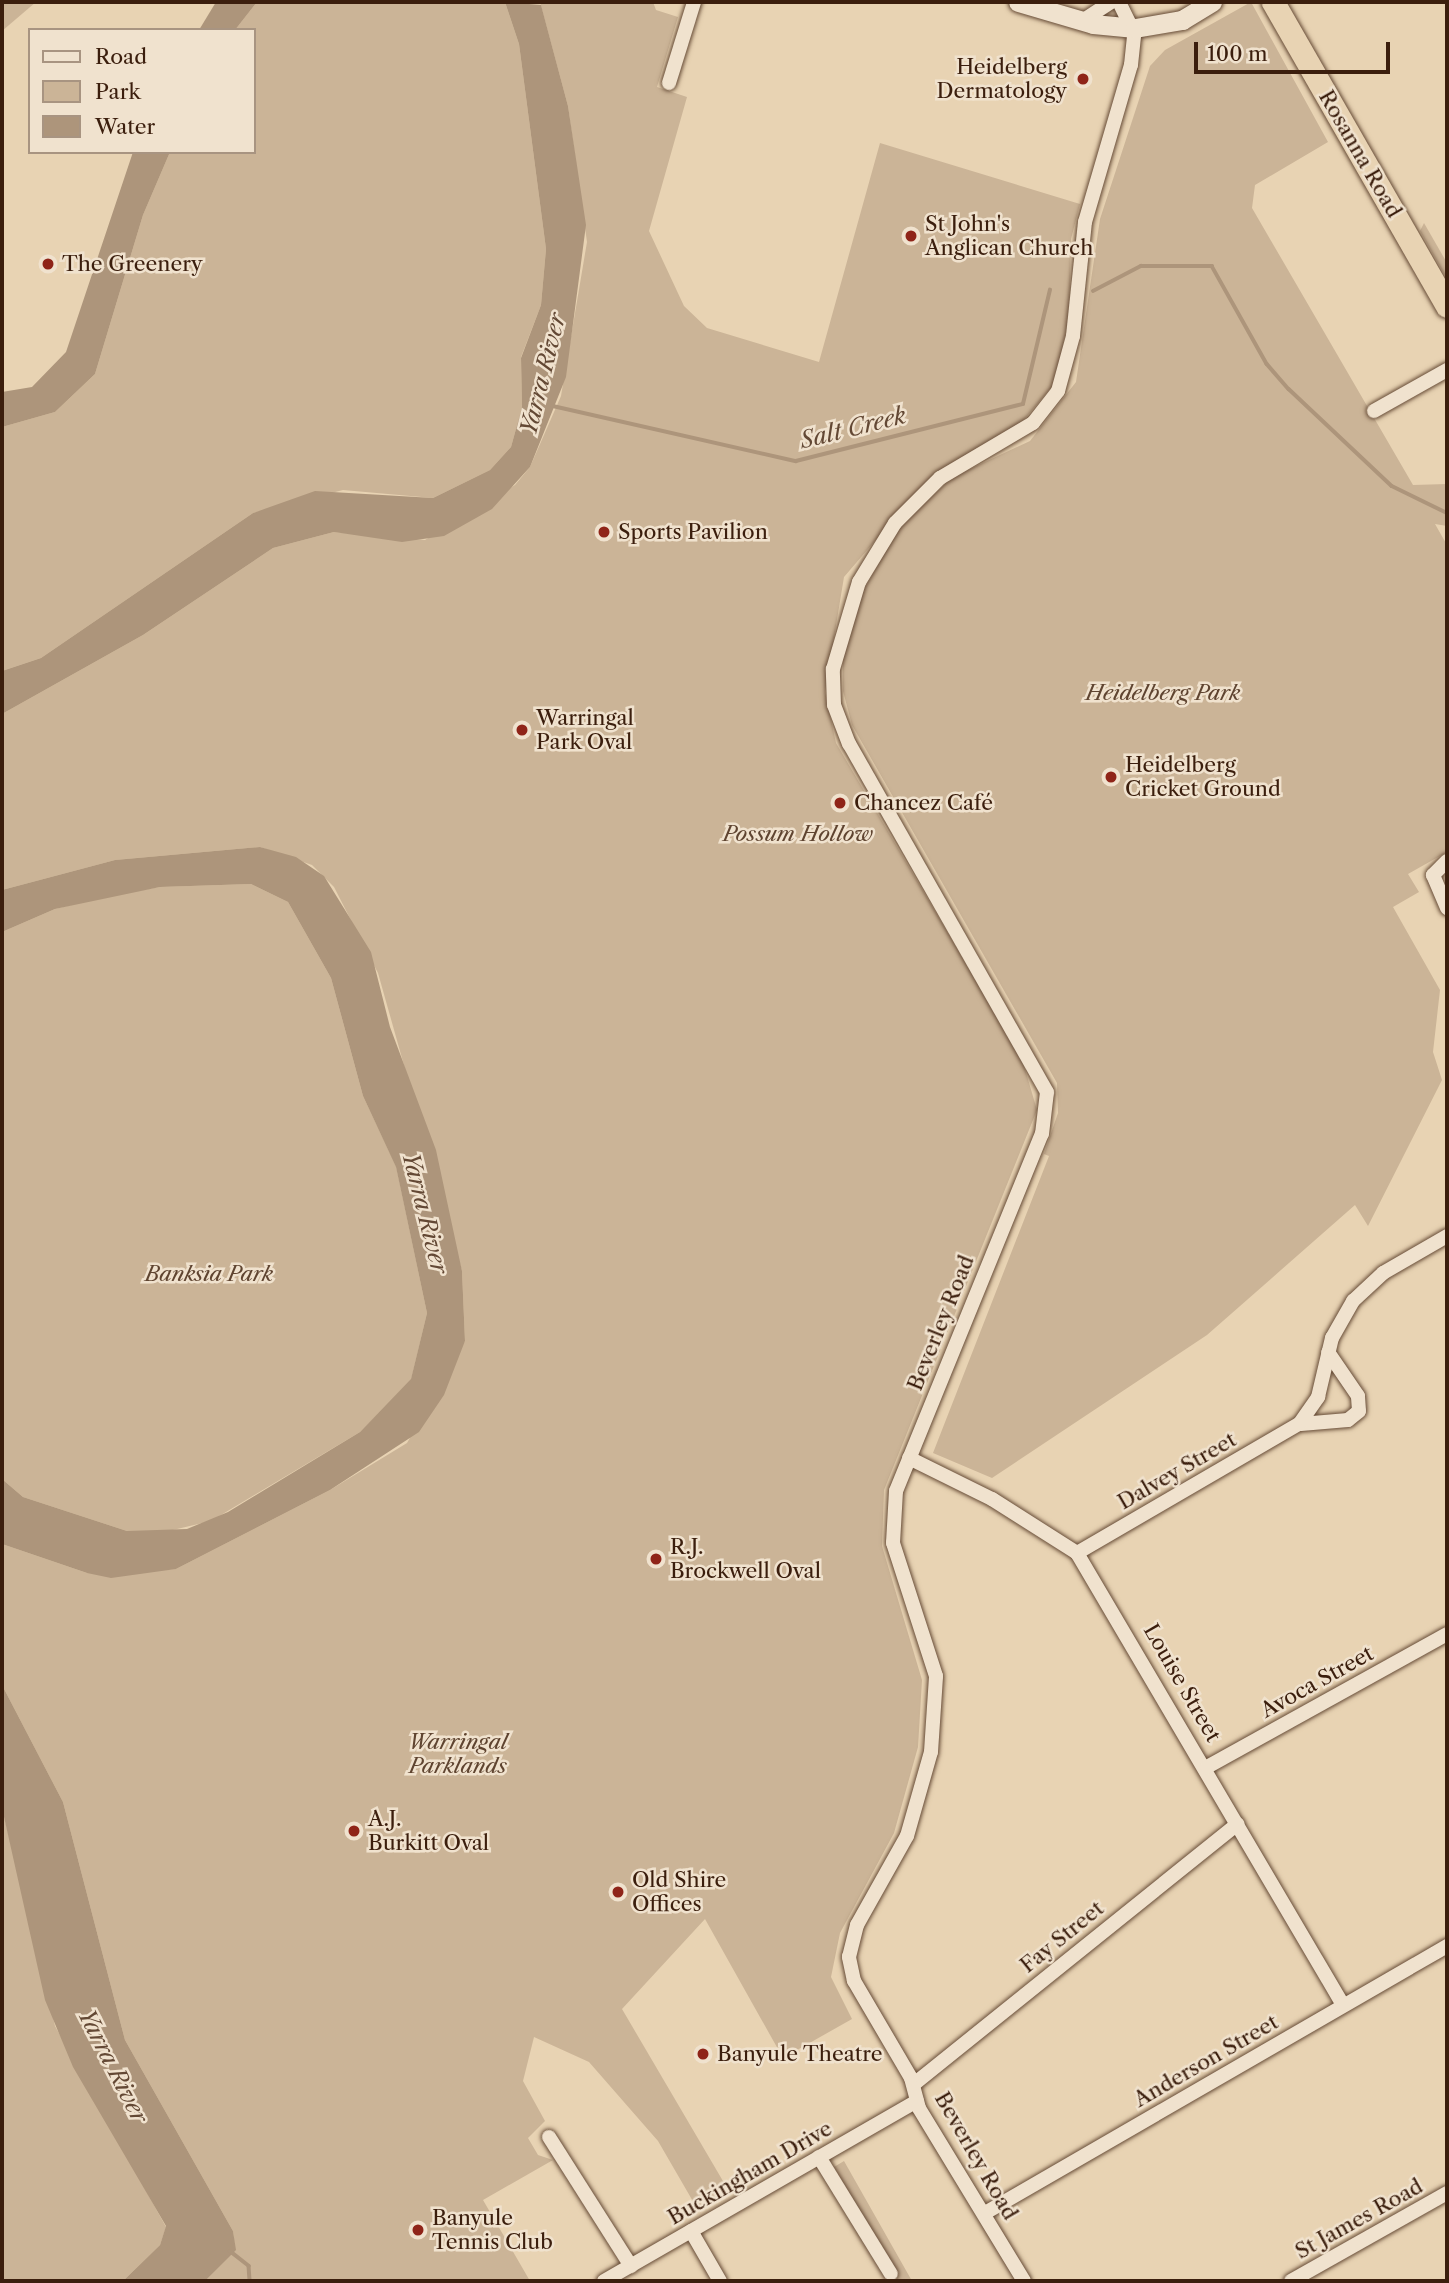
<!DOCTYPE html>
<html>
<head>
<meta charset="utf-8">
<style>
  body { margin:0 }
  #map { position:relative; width:1449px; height:2283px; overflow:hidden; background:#e8d3b3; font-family:"Libre Caslon Text",serif }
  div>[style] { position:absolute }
  .green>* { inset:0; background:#cbb497 }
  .water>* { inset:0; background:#ad957b }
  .stream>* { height:3.5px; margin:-1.75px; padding:0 1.75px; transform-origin:1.75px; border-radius:1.75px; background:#ad957b }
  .roads { filter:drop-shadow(0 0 2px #664b36) drop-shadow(0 0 2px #664b36) }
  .minor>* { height:14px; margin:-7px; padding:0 7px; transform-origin:7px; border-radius:7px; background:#f0e2ce }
  .secondary>* { height:19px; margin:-9.5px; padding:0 9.5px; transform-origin:9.5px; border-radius:9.5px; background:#f0e2ce }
  .trunk>* { height:23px; margin:-11.5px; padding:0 11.5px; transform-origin:11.5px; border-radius:11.5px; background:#e8d3b3 }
  .dots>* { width:19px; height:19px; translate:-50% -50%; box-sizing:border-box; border:4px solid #f0e2ce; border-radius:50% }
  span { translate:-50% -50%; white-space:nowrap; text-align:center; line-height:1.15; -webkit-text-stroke:5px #f0e2ce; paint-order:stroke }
  .poi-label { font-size:21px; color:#3b1e0d }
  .right { translate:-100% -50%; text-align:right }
  .left { translate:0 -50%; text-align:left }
  .street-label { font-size:21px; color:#3b1e0d }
  .park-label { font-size:21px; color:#5f4430; font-style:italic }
  .water-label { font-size:23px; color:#634834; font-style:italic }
  .frame { position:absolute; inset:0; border:4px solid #3b1e0d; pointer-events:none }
  .legend { position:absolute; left:28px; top:28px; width:228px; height:126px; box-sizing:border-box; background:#f0e2ce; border:2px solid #a89481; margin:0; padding:9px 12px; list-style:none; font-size:21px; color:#3b1e0d }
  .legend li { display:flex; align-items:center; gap:14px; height:35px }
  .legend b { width:35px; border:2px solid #a89481 }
  .scale { position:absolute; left:1194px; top:42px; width:196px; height:32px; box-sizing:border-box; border:4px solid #3b1e0d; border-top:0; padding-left:9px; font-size:21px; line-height:24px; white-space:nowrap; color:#3b1e0d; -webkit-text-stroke:5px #f0e2ce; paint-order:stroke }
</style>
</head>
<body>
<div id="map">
  <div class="green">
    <i style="clip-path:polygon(2px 2px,36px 2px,2px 31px)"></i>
    <i style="clip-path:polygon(257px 2px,505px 2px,519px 44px,546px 249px,541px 305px,521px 357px,522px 407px,511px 447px,490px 470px,433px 498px,343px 490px,253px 513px,41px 658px,2px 671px,2px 427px,55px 412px,95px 374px,143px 215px,170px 152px,254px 152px,254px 30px,235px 30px)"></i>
    <i style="clip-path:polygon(540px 2px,653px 2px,656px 10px,678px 17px,657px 87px,687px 97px,649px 231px,684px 306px,707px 328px,819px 362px,880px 143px,1080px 204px,1071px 239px,1069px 319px,1054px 384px,1022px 422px,922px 486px,844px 577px,825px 692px,836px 743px,1022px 1059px,1037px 1110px,884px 1490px,882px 1546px,922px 1680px,918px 1747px,894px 1833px,840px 1933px,831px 1977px,852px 2019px,783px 2058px,705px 1919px,622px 2009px,730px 2193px,698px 2210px,658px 2141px,589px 2062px,534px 2037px,523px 2081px,545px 2121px,528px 2138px,538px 2155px,553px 2160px,483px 2200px,530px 2281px,205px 2281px,235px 2250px,233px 2231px,125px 2040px,63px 1802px,2px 1685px,2px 1544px,87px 1573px,176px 1569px,330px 1490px,407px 1443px,465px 1341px,462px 1271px,378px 973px,334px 887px,312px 865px,260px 847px,115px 860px,2px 890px,2px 714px,143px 635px,273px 548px,334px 532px,425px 540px,515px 485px,530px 467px,561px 396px,587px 242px,568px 106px)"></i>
    <i style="clip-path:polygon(1251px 2px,1328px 142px,1255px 185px,1252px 208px,1413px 485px,1447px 484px,1447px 526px,1435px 524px,1447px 545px,1447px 852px,1408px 874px,1419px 892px,1393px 907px,1440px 990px,1433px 1052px,1442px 1080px,1368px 1226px,1355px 1205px,1207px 1335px,992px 1478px,933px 1453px,1049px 1156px,1044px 1154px,1058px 1113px,1057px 1083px,852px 725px,843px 691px,843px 658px,862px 593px,900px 526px,953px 477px,1030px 441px,1076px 382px,1100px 219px,1150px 66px,1165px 50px)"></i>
    <i style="clip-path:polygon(1424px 223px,1447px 263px,1447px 279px,1420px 231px)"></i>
    <i style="clip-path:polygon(251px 884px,288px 902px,331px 978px,363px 1096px,396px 1166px,427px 1313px,411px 1380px,360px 1432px,211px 1521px,160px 1533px,127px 1531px,23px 1497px,2px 1479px,2px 932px,55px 909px,107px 896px,160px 887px)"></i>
    <i style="clip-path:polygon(2px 1808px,55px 2026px,166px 2227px,160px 2245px,123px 2281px,2px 2281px)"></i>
    <i style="clip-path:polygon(844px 2161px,912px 2281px,883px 2281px,896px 2272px,834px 2167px)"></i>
  </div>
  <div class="water">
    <i style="clip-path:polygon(216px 2px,257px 2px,235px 30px,199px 30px)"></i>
    <i style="clip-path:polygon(505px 2px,541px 5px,568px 106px,586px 225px,566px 377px,530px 467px,492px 509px,444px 536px,402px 542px,334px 532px,273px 548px,143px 635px,2px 714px,2px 671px,41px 658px,253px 513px,315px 491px,433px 498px,490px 470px,511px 447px,522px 407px,521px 358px,541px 305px,546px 249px,519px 44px)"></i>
    <i style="clip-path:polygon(133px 152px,170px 152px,143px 215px,95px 374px,55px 412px,2px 427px,2px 392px,32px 387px,66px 352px)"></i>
    <i style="clip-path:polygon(260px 847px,296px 857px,324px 876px,371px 952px,390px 1027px,436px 1150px,462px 1271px,465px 1341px,444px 1395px,419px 1432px,330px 1490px,176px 1569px,111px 1578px,87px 1573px,2px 1544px,2px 1479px,23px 1497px,127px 1531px,187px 1529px,228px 1512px,360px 1432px,411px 1379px,427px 1313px,396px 1167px,363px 1096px,331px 978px,288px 902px,251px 884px,160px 887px,55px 909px,2px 932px,2px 890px,115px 860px)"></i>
    <i style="clip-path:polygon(2px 1685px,63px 1802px,125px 2040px,233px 2231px,236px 2250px,205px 2281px,123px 2281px,160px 2245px,166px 2226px,73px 2067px,45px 2000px,2px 1808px)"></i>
  </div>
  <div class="stream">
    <i style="left:1093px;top:291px;width:54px;rotate:-27.5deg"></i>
    <i style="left:1141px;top:266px;width:71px"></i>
    <i style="left:1212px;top:266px;width:112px;rotate:60.7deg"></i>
    <i style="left:1267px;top:364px;width:33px;rotate:49deg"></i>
    <i style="left:1289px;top:389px;width:141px;rotate:43.3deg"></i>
    <i style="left:1392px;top:486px;width:61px;rotate:26.1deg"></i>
    <i style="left:553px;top:406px;width:249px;rotate:12.8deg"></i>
    <i style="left:796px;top:461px;width:234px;rotate:-14.1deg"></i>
    <i style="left:1023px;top:404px;width:117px;rotate:-76.7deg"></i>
    <i style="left:230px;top:2251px;width:24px;rotate:38deg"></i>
    <i style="left:249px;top:2266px;width:15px;rotate:86deg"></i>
  </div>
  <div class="roads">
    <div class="minor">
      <i style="left:1119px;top:2px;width:28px;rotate:64deg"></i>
      <i style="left:1082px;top:21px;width:35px;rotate:-33deg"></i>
      <i style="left:669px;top:83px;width:85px;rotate:-72.8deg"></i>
      <i style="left:1374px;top:411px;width:84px;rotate:-29.3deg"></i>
      <i style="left:1447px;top:861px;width:20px;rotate:135deg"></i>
      <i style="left:1433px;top:875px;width:36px;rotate:67deg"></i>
      <i style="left:1301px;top:1424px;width:47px;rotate:-4.9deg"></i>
      <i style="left:1348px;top:1420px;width:14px;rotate:-39deg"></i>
      <i style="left:1359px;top:1411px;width:15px;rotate:-94deg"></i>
      <i style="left:1358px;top:1396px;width:53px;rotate:-124.3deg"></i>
      <i style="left:909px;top:1458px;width:93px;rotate:26.3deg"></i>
      <i style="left:992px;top:1499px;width:101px;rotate:32.4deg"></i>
      <i style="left:1077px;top:1553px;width:524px;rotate:59.52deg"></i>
      <i style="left:1077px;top:1553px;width:258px;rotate:-30.2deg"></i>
      <i style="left:1300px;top:1423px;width:32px;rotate:-55deg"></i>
      <i style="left:1318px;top:1397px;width:61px;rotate:-76.7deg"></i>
      <i style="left:1332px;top:1338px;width:43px;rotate:-60.4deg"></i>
      <i style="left:1353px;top:1301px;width:41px;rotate:-43deg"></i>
      <i style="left:1383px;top:1273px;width:74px;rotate:-30deg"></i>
      <i style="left:1207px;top:1767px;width:274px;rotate:-29deg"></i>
      <i style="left:914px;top:2084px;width:415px;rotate:-38.8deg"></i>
      <i style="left:549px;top:2137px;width:153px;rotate:57.6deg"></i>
      <i style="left:819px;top:2157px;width:137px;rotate:58.4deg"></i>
      <i style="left:985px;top:2213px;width:534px;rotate:-30.02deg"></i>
      <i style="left:691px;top:2231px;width:58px;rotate:59.9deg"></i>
      <i style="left:604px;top:2281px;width:361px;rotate:-29.9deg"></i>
      <i style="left:1024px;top:2281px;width:202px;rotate:-121.3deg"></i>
      <i style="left:919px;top:2108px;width:31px;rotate:-105deg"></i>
      <i style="left:911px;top:2078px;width:113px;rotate:-120.4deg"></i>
      <i style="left:854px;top:1981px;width:25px;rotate:-102deg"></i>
      <i style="left:849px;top:1957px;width:33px;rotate:-76deg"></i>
      <i style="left:857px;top:1925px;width:102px;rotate:-60.7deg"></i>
      <i style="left:907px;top:1836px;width:87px;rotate:-74.1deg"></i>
      <i style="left:931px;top:1752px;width:76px;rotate:-86.2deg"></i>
      <i style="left:936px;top:1676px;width:140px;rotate:-107.9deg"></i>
      <i style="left:893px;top:1543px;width:52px;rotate:-86.7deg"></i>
      <i style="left:896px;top:1491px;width:386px;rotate:-67.8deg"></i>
      <i style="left:1042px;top:1134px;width:42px;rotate:-83.2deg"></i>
      <i style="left:1047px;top:1092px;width:400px;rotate:-119.6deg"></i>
      <i style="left:849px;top:744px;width:42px;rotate:-111deg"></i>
      <i style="left:834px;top:705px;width:36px;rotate:-92deg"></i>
      <i style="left:833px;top:669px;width:91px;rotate:-73.4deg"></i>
      <i style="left:859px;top:582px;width:69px;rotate:-58.6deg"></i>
      <i style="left:895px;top:523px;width:64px;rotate:-45deg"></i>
      <i style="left:940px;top:478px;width:108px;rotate:-30.6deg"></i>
      <i style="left:1033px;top:423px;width:41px;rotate:-52deg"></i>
      <i style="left:1058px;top:391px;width:57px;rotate:-74.7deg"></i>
      <i style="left:1073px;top:336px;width:115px;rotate:-84deg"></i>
      <i style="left:1085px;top:222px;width:164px;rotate:-73.7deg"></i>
      <i style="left:1131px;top:65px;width:37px;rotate:-84deg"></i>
      <i style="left:1291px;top:2281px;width:179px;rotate:-29.4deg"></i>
    </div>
    <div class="secondary">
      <i style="left:1018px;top:2px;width:78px;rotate:16.3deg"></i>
      <i style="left:1093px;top:24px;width:42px;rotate:5.4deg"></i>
      <i style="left:1135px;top:28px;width:48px;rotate:-9.7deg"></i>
      <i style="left:1182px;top:20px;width:35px;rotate:-31deg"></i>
    </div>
    <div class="trunk">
      <i style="left:1273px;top:2px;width:350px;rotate:60.2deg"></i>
    </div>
  </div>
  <div class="dots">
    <i style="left:1083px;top:79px;background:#8f2418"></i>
    <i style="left:911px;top:236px;background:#8f2418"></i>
    <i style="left:48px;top:264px;background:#8f2418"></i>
    <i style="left:604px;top:532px;background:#8f2418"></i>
    <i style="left:522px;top:730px;background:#8f2418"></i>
    <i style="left:1111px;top:777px;background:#8f2418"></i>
    <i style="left:840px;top:803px;background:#8f2418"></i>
    <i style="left:656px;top:1559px;background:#8f2418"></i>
    <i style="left:354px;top:1831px;background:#8f2418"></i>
    <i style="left:618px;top:1892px;background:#8f2418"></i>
    <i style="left:703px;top:2054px;background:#8f2418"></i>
    <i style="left:418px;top:2230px;background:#8f2418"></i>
  </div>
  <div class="poi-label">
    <span class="right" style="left:1067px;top:79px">Heidelberg<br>Dermatology</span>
    <span class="left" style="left:925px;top:236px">St John's<br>Anglican Church</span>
    <span class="left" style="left:62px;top:264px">The Greenery</span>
    <span class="left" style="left:618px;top:532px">Sports Pavilion</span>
    <span class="left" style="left:536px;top:730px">Warringal<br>Park Oval</span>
    <span class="left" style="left:1125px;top:777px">Heidelberg<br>Cricket Ground</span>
    <span class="left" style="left:854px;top:803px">Chancez Café</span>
    <span class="left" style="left:670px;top:1559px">R.J.<br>Brockwell Oval</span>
    <span class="left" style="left:368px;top:1831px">A.J.<br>Burkitt Oval</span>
    <span class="left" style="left:632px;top:1892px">Old Shire<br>Offices</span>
    <span class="left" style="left:717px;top:2054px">Banyule Theatre</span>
    <span class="left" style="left:432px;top:2230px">Banyule<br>Tennis Club</span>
  </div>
  <div class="street-label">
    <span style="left:1360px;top:154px;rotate:60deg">Rosanna Road</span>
    <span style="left:941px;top:1323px;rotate:-68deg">Beverley Road</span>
    <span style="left:1177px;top:1471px;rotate:-30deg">Dalvey Street</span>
    <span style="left:1317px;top:1682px;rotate:-29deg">Avoca Street</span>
    <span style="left:1182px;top:1683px;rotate:60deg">Louise Street</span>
    <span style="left:1062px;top:1937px;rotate:-39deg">Fay Street</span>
    <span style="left:1206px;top:2061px;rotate:-30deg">Anderson Street</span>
    <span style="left:976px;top:2156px;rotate:60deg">Beverley Road</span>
    <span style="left:750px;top:2173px;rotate:-30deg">Buckingham Drive</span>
    <span style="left:1359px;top:2219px;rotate:-29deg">St James Road</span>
  </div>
  <div class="park-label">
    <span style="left:1163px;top:693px">Heidelberg Park</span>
    <span style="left:798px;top:834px">Possum Hollow</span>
    <span style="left:209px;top:1274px">Banksia Park</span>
    <span style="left:458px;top:1754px">Warringal<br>Parklands</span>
  </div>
  <div class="water-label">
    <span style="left:543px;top:374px;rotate:-76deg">Yarra River</span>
    <span style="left:853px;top:428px;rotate:-14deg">Salt Creek</span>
    <span style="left:425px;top:1213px;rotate:76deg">Yarra River</span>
    <span style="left:113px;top:2066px;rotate:63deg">Yarra River</span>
  </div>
  <div class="frame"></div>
  <ul class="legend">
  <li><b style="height:9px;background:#f0e2ce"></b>Road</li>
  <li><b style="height:19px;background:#cbb497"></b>Park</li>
  <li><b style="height:19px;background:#ad957b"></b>Water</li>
  </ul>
  <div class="scale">100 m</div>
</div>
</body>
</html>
